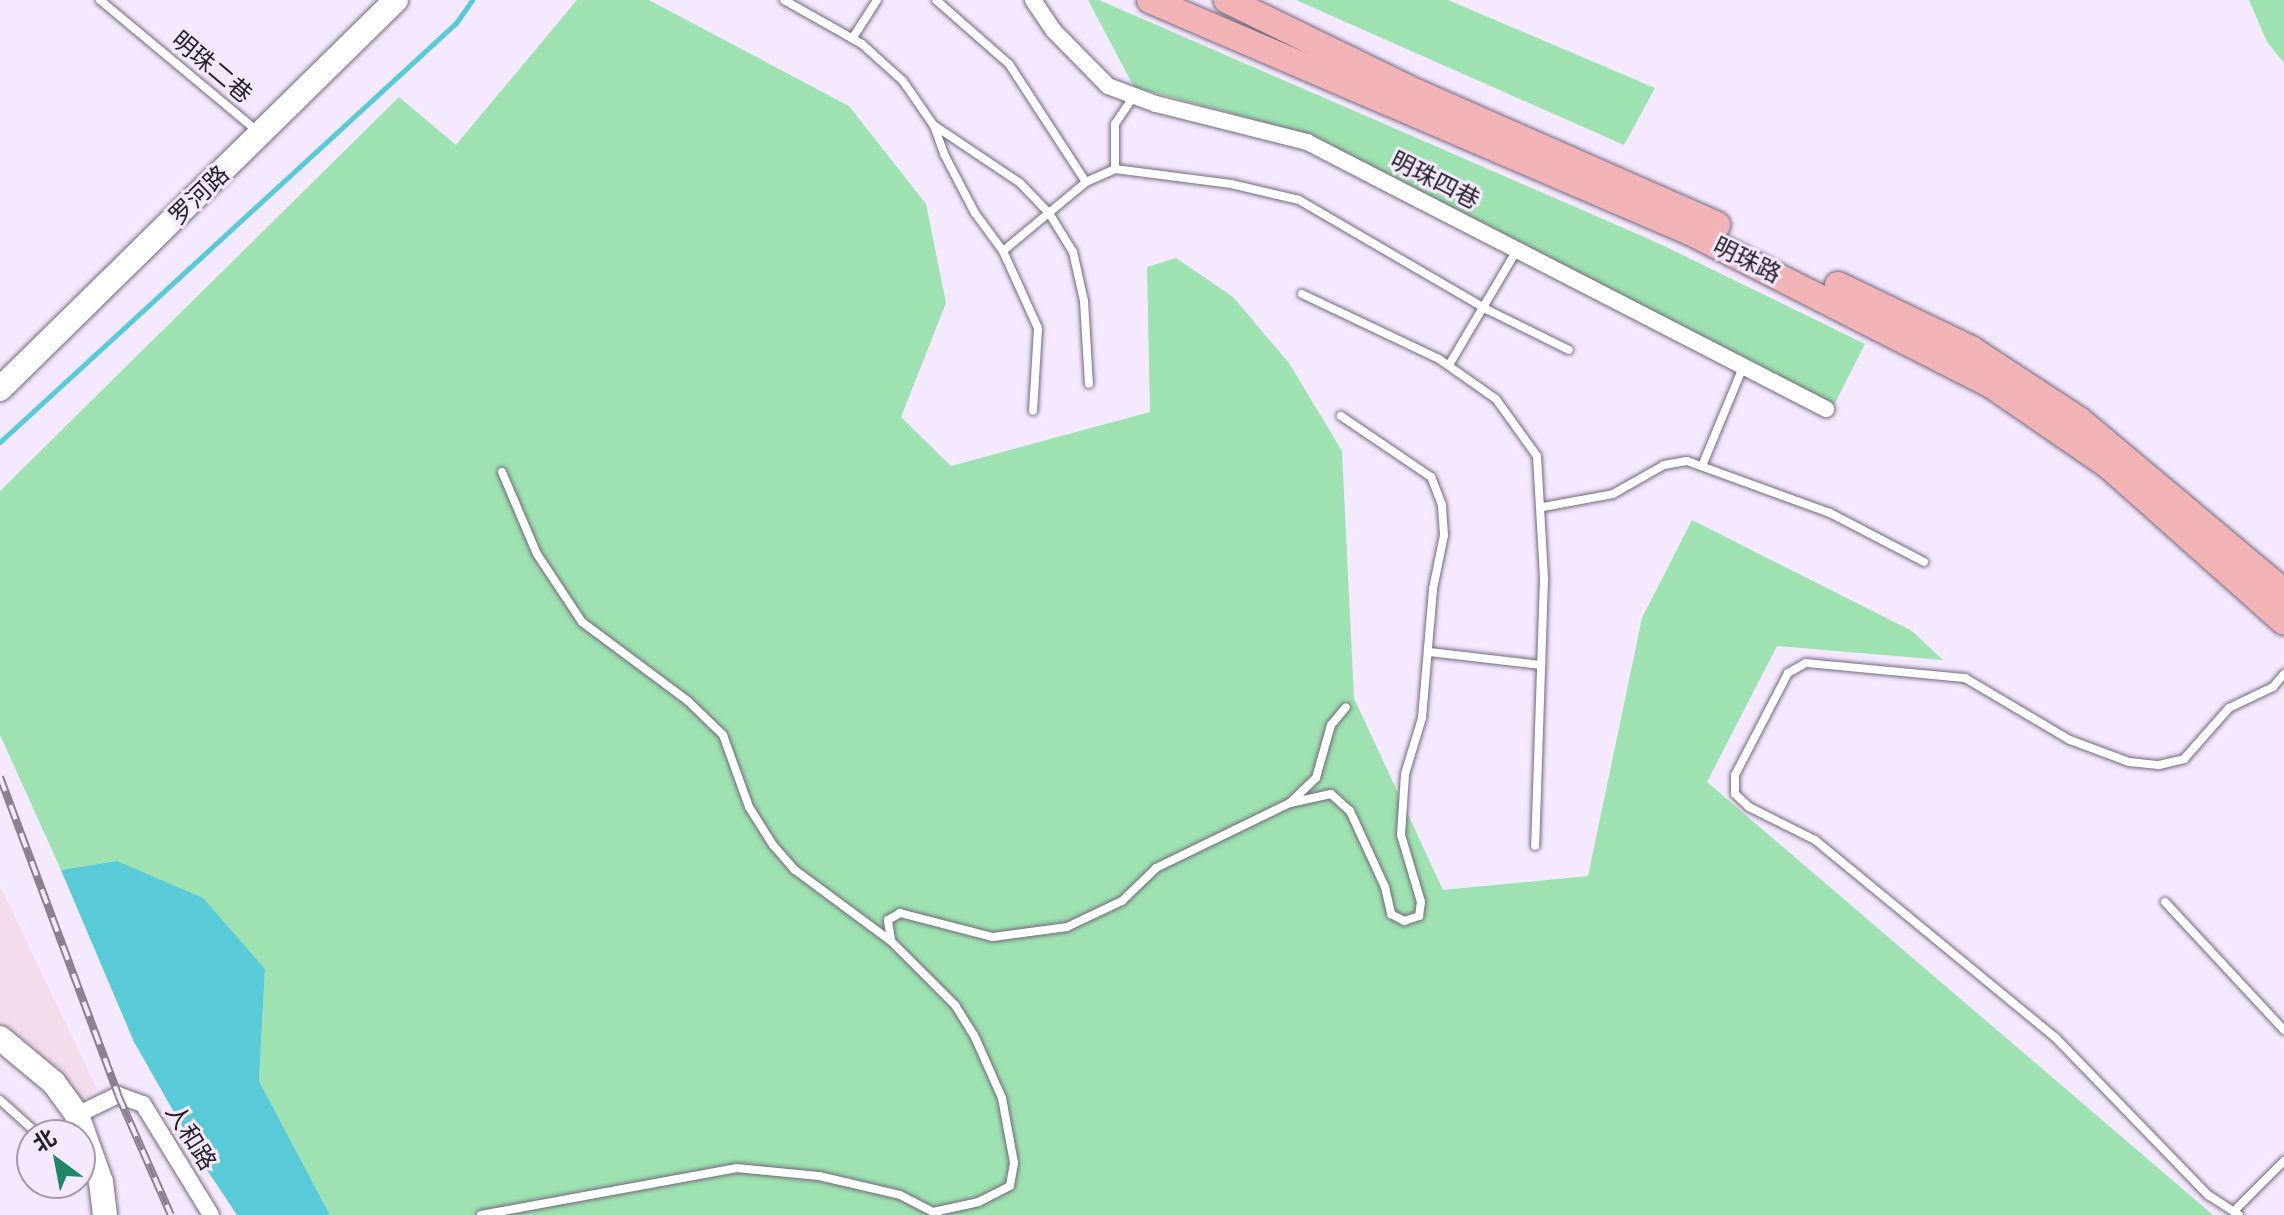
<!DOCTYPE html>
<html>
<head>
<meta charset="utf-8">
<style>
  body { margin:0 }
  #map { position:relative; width:2284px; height:1215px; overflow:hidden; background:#f5e9ff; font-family:"IBM Plex Sans","Noto Sans SC",sans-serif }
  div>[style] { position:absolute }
  .commercial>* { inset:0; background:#f3ddec }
  .green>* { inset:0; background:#9de2b0 }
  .water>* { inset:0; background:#59cad7 }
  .stream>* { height:5px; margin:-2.5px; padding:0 2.5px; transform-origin:2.5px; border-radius:2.5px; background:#59cad7 }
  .roads { filter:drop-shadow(0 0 2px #72687a) drop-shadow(0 0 2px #72687a) }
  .lane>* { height:8px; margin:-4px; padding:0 4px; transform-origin:4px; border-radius:4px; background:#fff }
  .street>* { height:16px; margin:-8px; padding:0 8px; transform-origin:8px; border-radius:8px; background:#fff }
  .secondary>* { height:24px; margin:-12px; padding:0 12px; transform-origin:12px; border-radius:12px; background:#fff }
  .primary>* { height:26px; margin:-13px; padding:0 13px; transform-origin:13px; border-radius:13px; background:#f1b3b6 }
  .rail>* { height:8px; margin-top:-4px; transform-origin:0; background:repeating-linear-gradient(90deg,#f5e9ff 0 15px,#8a8290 0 30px); box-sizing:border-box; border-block:2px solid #8a8290 }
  span { translate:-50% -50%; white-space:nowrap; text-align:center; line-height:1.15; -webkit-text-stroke:6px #f5e9ff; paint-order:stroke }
  .street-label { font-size:24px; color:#262129 }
  .north { position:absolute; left:16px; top:1119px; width:80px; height:80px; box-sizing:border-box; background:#f5e9ff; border:2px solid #a299a9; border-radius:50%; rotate:328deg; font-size:22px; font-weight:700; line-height:32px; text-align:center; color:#262129 }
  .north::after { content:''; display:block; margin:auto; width:28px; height:36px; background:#1e8866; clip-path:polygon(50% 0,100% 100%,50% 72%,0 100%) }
</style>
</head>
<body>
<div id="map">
  <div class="commercial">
    <i style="clip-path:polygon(0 886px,97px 1089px,80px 1103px,33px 1046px,0 1023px)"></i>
  </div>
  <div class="green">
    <i style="clip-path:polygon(577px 0,649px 0,849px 106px,926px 204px,946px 303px,901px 417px,951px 466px,1150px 412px,1147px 267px,1176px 258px,1233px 297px,1289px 363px,1342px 451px,1354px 698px,1443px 890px,1588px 876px,1642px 618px,1692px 520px,1912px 631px,1943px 660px,1777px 646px,1707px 782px,2213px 1215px,330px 1215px,259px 1081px,265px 969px,117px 861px,61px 870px,0 735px,0 491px,399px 97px,456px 145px)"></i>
    <i style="clip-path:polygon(1088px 0,1099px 0,1658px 243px,1865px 344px,1834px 405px,1312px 135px,1134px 87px)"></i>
    <i style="clip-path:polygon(1296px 0,1448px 0,1655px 88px,1624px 145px)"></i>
    <i style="clip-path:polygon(2249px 0,2284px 0,2284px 63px,2267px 42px)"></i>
  </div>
  <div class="water">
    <i style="clip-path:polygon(117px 861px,203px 898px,265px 969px,259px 1081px,330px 1215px,237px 1215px,207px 1170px,134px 1042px,61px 870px)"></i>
  </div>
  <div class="stream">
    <i style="left:0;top:442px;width:619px;rotate:-42.58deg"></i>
    <i style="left:456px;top:23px;width:28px;rotate:-55deg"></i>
  </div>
  <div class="roads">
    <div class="lane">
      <i style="left:100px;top:0;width:204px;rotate:39.8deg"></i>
      <i style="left:784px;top:0;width:90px;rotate:29.4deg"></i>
      <i style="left:862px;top:44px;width:55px;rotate:42.1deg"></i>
      <i style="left:903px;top:81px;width:55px;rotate:55.4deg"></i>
      <i style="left:934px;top:126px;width:30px;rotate:70deg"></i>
      <i style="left:944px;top:154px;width:67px;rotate:62.3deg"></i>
      <i style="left:975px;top:213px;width:47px;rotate:53.6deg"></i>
      <i style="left:1003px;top:251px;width:85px;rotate:65.6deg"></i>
      <i style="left:1038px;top:328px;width:83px;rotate:93.4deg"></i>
      <i style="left:936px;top:0;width:97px;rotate:41.2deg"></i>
      <i style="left:1009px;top:64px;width:141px;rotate:56.9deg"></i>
      <i style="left:852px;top:39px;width:46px;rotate:-57.3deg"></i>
      <i style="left:935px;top:126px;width:102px;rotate:33.8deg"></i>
      <i style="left:1020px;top:183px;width:42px;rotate:46deg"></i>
      <i style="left:1049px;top:213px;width:46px;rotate:58.4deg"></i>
      <i style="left:1073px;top:252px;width:50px;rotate:77.3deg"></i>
      <i style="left:1084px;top:301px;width:83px;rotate:86.6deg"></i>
      <i style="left:1115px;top:169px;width:45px;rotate:-90deg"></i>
      <i style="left:1115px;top:124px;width:34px;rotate:-56deg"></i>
      <i style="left:1003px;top:251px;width:108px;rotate:-39.7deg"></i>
      <i style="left:1086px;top:182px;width:32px;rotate:-24deg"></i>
      <i style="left:1115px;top:169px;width:117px;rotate:7.4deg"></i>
      <i style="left:1231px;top:184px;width:70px;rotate:13.2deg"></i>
      <i style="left:1299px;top:200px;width:219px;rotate:30.2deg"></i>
      <i style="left:1488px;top:310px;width:90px;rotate:26.3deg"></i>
      <i style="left:1302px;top:294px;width:152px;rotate:25.4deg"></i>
      <i style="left:1439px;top:359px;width:70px;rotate:35.1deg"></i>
      <i style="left:1496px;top:399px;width:70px;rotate:54.3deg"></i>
      <i style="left:1537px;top:456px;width:123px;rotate:86.7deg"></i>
      <i style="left:1544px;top:579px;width:267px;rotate:91.9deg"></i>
      <i style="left:1449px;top:365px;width:134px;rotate:-59.4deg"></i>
      <i style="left:1702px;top:466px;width:107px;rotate:-67.5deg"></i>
      <i style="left:502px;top:472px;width:89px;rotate:66.9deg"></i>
      <i style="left:537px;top:554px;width:82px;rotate:56.5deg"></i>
      <i style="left:582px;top:622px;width:132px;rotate:36.7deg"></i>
      <i style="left:688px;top:701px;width:49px;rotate:44.2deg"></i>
      <i style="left:723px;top:735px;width:77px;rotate:70.1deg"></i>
      <i style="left:749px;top:807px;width:45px;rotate:57.7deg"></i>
      <i style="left:773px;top:845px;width:33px;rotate:49deg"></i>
      <i style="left:795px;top:870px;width:119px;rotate:36.5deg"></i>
      <i style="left:891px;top:941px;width:91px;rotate:45deg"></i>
      <i style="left:955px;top:1005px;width:36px;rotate:58deg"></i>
      <i style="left:974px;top:1035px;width:69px;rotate:66deg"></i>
      <i style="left:1002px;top:1098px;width:66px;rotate:79.5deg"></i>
      <i style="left:1014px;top:1163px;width:23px;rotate:100deg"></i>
      <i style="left:1010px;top:1186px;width:35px;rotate:153deg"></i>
      <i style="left:979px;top:1202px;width:47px;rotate:167.7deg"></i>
      <i style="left:1543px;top:507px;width:71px;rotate:-10.5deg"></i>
      <i style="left:1613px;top:494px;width:59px;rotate:-29.6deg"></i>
      <i style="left:1664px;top:465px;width:23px;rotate:-10deg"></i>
      <i style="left:1687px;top:461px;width:152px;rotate:20deg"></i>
      <i style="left:1830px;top:513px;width:106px;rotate:27.5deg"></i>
      <i style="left:1429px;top:652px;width:113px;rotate:6.6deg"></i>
      <i style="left:1290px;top:803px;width:42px;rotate:-12.4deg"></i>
      <i style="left:1331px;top:794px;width:25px;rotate:42deg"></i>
      <i style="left:1350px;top:811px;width:84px;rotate:65.3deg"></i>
      <i style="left:1385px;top:887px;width:28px;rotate:77deg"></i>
      <i style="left:1391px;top:914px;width:15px;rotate:28deg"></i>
      <i style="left:1404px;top:921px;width:16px;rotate:-18deg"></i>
      <i style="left:1419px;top:916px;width:14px;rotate:-82deg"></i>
      <i style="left:1421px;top:902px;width:70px;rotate:-106.6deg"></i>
      <i style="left:1401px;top:835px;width:61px;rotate:-86.2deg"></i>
      <i style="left:1405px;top:774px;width:59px;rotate:-73.1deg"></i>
      <i style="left:1422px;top:718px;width:129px;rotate:-85.1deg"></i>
      <i style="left:1433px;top:589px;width:55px;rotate:-78.5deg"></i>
      <i style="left:1444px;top:535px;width:30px;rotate:-94deg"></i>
      <i style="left:1442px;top:505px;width:30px;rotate:-111deg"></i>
      <i style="left:1431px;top:477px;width:109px;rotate:-145.9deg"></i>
      <i style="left:2165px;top:902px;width:175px;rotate:47.1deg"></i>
      <i style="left:891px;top:940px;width:20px;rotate:-99deg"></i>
      <i style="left:888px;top:920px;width:14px;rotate:-30deg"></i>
      <i style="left:900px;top:913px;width:96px;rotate:14.5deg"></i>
      <i style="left:993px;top:937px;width:75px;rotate:-7.7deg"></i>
      <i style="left:1067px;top:927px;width:61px;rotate:-25.3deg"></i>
      <i style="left:1122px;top:901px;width:47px;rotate:-44.1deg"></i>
      <i style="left:1156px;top:868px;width:149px;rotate:-25.9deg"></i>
      <i style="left:1290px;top:803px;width:36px;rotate:-44deg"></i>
      <i style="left:1316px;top:778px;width:55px;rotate:-74.2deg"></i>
      <i style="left:1331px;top:725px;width:23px;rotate:-50deg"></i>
      <i style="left:0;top:1100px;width:52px;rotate:41.9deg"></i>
      <i style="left:2234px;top:1211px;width:71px;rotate:-45deg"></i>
      <i style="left:481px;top:1215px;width:259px;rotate:-10.4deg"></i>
      <i style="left:736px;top:1168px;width:83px;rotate:5.5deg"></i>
      <i style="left:819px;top:1176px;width:83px;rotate:13.2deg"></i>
      <i style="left:900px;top:1195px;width:42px;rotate:27.2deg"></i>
      <i style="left:2239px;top:1215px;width:37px;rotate:-147deg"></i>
      <i style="left:2208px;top:1195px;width:219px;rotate:-134.1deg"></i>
      <i style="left:2056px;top:1038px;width:312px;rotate:-140.6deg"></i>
      <i style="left:1815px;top:840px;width:74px;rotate:-153.4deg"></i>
      <i style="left:1749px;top:807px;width:19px;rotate:-137deg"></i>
      <i style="left:1735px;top:794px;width:19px;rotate:-90deg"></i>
      <i style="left:1735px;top:775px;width:115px;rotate:-62.5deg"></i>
      <i style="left:1788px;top:673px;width:21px;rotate:-29deg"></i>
      <i style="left:1806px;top:663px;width:160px;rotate:5.4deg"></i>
      <i style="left:1965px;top:678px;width:122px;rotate:30.6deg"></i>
      <i style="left:2070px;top:740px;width:63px;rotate:20.4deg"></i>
      <i style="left:2129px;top:762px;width:30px;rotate:6deg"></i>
      <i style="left:2159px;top:765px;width:26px;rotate:-13deg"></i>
      <i style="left:2184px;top:759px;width:68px;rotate:-48.6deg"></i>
      <i style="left:2229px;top:708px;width:49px;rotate:-25.5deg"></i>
      <i style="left:2273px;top:687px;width:17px;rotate:-50deg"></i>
    </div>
    <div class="street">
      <i style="left:1033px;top:0;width:37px;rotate:56deg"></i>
      <i style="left:1054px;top:31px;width:77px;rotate:45.5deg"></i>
      <i style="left:1108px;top:86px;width:51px;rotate:20.6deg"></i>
      <i style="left:1156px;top:104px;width:156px;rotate:14.1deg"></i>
      <i style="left:1307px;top:142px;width:584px;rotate:27.22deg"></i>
      <i style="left:77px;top:1115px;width:46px;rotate:-26deg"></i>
      <i style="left:118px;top:1095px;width:27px;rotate:20deg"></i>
      <i style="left:143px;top:1104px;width:130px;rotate:58.5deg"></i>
    </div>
    <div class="secondary">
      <i style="left:0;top:389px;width:555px;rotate:-44.49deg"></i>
      <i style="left:0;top:1038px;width:70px;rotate:39.8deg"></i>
      <i style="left:54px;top:1083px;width:39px;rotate:54deg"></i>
      <i style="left:77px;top:1115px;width:71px;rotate:70.3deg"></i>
      <i style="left:101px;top:1182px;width:33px;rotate:83deg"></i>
    </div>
    <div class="primary">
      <i style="left:1150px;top:0;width:588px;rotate:23.25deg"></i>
      <i style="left:1690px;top:232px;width:340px;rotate:26.9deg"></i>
      <i style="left:1993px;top:386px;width:141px;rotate:34.6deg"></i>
      <i style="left:2109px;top:466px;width:234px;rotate:41.7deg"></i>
      <i style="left:1227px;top:0;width:212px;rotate:26deg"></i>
      <i style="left:1418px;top:93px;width:327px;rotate:23.8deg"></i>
      <i style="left:1838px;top:285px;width:148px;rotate:25.7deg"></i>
      <i style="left:1971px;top:349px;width:129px;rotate:33.3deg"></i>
      <i style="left:2079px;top:420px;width:268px;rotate:40deg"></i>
    </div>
  </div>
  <div class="rail">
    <i style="left:0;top:777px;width:339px;rotate:69.6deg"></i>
    <i style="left:118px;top:1095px;width:131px;rotate:66.2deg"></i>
  </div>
  <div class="street-label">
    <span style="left:212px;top:67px;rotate:40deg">明珠二巷</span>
    <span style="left:1435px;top:180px;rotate:27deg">明珠四巷</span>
    <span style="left:199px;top:195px;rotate:-44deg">罗河路</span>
    <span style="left:1747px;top:260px;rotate:26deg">明珠路</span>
    <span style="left:191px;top:1137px;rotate:58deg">人和路</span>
  </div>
  <div class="north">北</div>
</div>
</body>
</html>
